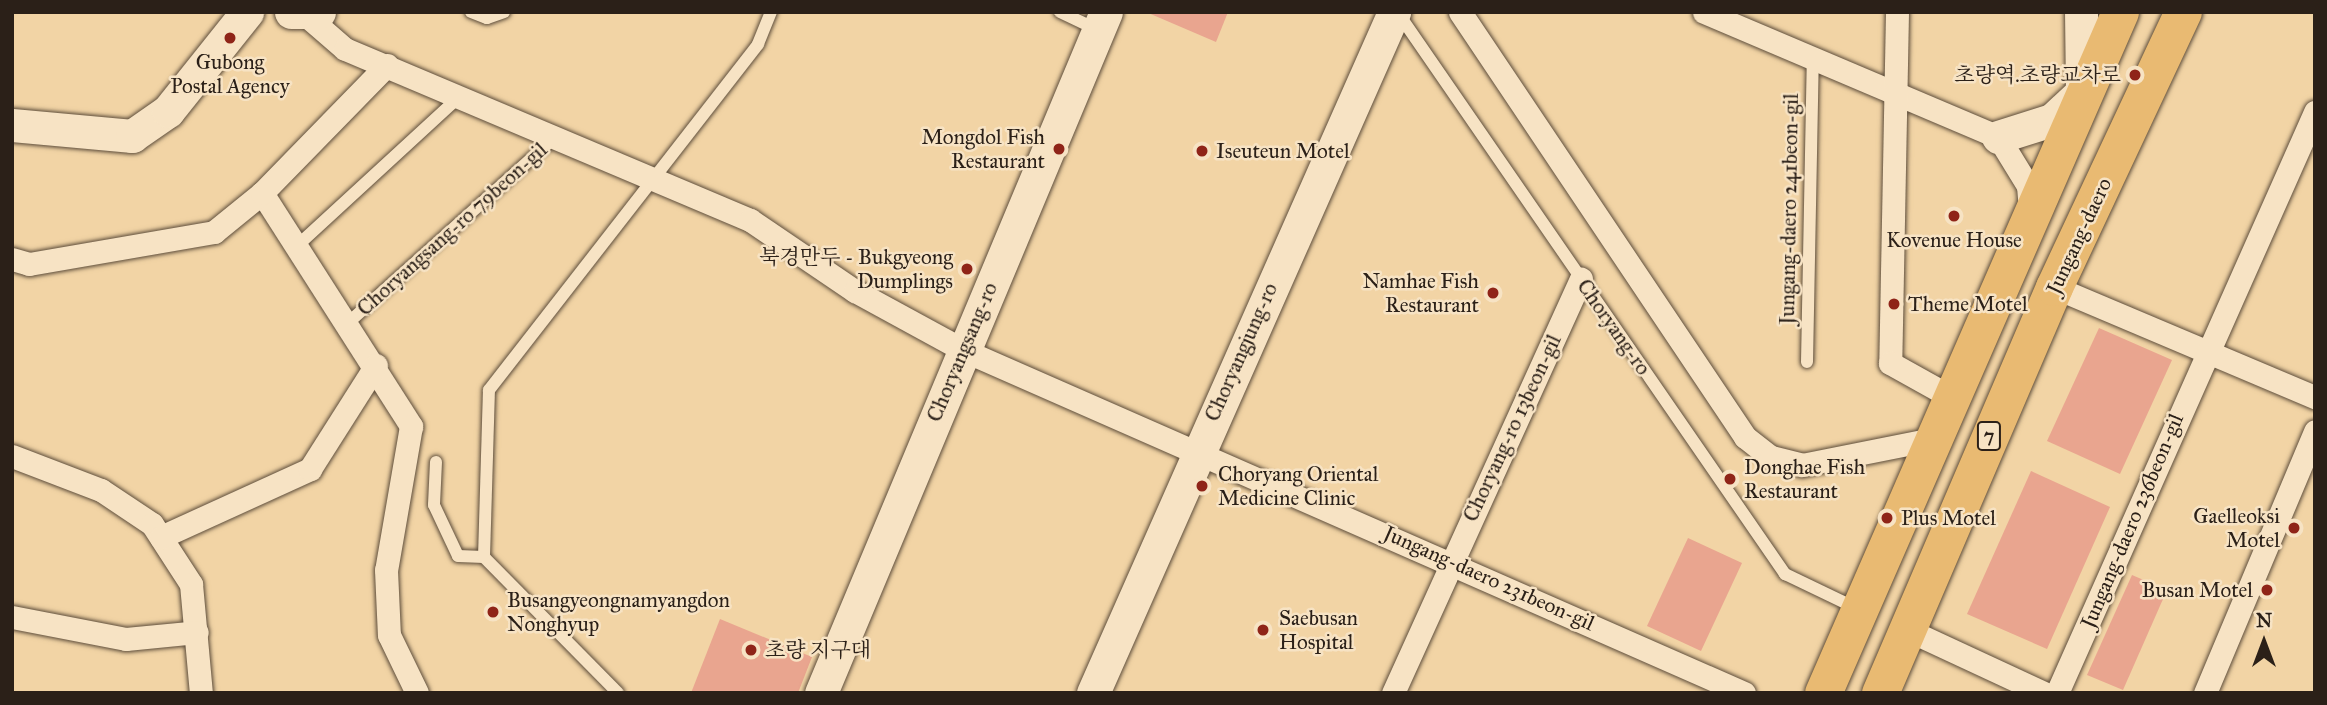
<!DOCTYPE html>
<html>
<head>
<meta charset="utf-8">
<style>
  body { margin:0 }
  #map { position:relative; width:2327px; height:705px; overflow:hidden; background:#f2d4a5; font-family:"IM FELL Great Primer","Noto Serif KR",serif }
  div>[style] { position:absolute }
  .building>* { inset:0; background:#e9a58f }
  .roads { filter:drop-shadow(0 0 2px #5d4d3b) drop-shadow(0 0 2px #5d4d3b) }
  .lane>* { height:12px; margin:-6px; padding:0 6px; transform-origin:6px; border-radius:6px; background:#f7e3c4 }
  .street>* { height:23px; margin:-11.5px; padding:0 11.5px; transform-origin:11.5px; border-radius:11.5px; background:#f7e3c4 }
  .secondary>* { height:33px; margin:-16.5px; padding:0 16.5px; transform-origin:16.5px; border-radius:16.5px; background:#f7e3c4 }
  .primary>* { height:37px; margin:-18.5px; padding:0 18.5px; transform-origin:18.5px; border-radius:18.5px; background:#e9ba72 }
  .dots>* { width:19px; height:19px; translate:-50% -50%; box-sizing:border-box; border:4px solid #f7e3c4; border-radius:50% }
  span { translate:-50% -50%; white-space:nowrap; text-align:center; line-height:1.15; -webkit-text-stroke:5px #f7e3c4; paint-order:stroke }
  .shield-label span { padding:2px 5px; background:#f7e3c4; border:2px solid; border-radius:5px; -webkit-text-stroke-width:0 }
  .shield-label { font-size:19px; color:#2b2018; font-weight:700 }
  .poi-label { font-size:21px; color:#2b2018 }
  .right { translate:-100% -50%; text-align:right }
  .left { translate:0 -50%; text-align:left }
  .street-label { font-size:21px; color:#2b2018 }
  .frame { position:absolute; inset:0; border:14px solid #2b2018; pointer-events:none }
  .north { position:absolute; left:2229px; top:607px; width:70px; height:70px; -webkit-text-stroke:5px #f7e3c4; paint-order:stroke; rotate:0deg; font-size:19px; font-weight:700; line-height:28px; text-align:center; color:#2b2018 }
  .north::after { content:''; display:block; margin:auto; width:24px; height:32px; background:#2b2018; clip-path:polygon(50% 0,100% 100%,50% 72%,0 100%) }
</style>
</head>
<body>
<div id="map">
  <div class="building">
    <i style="clip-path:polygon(1146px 12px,1228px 12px,1216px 42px)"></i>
    <i style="clip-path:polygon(2099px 328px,2172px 360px,2120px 474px,2047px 441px)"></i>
    <i style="clip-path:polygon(2031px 471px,2110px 507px,2047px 649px,1967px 614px)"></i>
    <i style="clip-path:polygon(1688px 538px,1742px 563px,1701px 651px,1647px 626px)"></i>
    <i style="clip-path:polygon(2132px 575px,2167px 590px,2123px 690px,2087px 675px)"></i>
    <i style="clip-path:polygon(720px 619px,812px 657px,798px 693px,691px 693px)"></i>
  </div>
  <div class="roads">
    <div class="lane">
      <i style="left:471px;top:12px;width:17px;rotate:21deg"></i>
      <i style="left:487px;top:18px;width:18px;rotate:-19deg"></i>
      <i style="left:1060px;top:12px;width:42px;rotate:25.3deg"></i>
      <i style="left:1398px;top:13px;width:682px;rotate:55.4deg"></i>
      <i style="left:1785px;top:574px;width:81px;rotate:25.6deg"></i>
      <i style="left:298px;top:245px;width:220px;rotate:-42.6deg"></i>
      <i style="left:349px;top:322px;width:278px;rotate:-41.9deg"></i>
      <i style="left:1807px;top:362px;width:304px;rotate:-88.9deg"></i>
      <i style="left:436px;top:462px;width:43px;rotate:92.7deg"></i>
      <i style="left:434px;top:505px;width:56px;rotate:64.8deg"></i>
      <i style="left:458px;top:556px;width:26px;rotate:2deg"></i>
      <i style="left:618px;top:693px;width:191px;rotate:-134.6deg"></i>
      <i style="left:484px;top:557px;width:167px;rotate:-88.3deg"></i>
      <i style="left:489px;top:390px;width:438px;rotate:-52.1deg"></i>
      <i style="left:758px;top:44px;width:35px;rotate:-68deg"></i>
    </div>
    <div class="street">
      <i style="left:1460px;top:12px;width:512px;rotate:56.15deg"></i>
      <i style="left:1745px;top:437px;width:33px;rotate:38deg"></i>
      <i style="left:1771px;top:457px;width:32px;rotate:14deg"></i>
      <i style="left:1802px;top:465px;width:133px;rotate:-11.3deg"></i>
      <i style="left:1704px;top:12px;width:319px;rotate:23deg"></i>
      <i style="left:1998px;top:137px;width:57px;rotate:58.5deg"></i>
      <i style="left:2028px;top:186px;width:24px;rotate:85deg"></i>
      <i style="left:1897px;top:12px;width:351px;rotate:91.1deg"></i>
      <i style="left:1890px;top:363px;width:70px;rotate:29.1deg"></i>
      <i style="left:308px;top:17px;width:49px;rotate:40.9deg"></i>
      <i style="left:345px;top:49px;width:440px;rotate:22.9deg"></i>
      <i style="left:750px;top:220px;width:127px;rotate:34.1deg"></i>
      <i style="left:855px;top:291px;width:123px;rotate:28.6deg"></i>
      <i style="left:963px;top:350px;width:853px;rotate:23.71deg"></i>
      <i style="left:262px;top:193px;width:277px;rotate:57.4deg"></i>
      <i style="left:411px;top:426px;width:146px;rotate:99.8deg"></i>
      <i style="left:386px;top:570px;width:65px;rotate:87.4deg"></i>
      <i style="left:389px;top:635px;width:64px;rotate:64.2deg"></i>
      <i style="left:12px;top:259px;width:18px;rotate:16deg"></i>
      <i style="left:29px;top:264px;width:188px;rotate:-9.8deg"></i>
      <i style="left:214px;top:232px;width:62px;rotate:-39.1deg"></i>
      <i style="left:262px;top:193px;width:179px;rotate:-45.7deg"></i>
      <i style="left:2054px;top:287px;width:283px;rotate:22.9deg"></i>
      <i style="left:12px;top:456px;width:95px;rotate:20.9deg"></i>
      <i style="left:101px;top:490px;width:61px;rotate:33.7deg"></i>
      <i style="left:152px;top:524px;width:72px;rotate:57deg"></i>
      <i style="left:191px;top:584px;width:109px;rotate:84.8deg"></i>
      <i style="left:161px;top:537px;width:164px;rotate:-24.5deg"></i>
      <i style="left:310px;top:469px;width:123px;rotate:-57.6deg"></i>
      <i style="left:12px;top:617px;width:116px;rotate:10.9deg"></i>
      <i style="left:126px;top:639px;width:71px;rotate:-5.6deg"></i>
      <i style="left:1908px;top:630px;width:150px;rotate:24.9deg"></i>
      <i style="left:1393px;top:693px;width:455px;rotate:-65.6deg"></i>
      <i style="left:2057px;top:693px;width:636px;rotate:-66.06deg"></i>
      <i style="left:2205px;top:693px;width:284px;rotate:-67.2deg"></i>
    </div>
    <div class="secondary">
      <i style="left:291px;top:12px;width:28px"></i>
      <i style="left:12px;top:125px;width:121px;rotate:5.2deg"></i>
      <i style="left:132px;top:136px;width:44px;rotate:-34.8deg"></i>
      <i style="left:168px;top:111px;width:127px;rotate:-51.4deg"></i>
      <i style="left:1998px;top:137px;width:57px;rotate:-17.5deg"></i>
      <i style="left:2052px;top:120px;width:41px;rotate:-43deg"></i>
      <i style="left:2082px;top:92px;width:80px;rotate:-90.7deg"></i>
      <i style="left:821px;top:693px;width:738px;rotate:-67.29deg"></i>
      <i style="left:1093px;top:693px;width:745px;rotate:-66.15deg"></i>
    </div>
    <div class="primary">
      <i style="left:1823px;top:693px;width:743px;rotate:-66.44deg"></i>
      <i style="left:1880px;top:693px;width:442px;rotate:-66.8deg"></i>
      <i style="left:2054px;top:287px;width:304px;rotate:-64.9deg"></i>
    </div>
  </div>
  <div class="dots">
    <i style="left:230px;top:38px;background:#8f2418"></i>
    <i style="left:2135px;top:75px;background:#8f2418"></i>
    <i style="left:1059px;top:149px;background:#8f2418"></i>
    <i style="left:1202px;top:151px;background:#8f2418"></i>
    <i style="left:1954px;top:216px;background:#8f2418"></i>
    <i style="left:967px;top:269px;background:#8f2418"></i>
    <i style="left:1493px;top:293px;background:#8f2418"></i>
    <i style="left:1894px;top:304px;background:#8f2418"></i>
    <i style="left:1730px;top:479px;background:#8f2418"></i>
    <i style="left:1202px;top:486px;background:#8f2418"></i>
    <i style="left:1887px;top:518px;background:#8f2418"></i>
    <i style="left:2294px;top:528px;background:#8f2418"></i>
    <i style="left:2267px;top:590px;background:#8f2418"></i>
    <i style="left:493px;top:612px;background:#8f2418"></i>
    <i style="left:1263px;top:630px;background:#8f2418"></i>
    <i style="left:751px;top:650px;background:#8f2418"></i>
  </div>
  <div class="shield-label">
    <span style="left:1989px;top:436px">7</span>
  </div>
  <div class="poi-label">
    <span style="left:230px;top:74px">Gubong<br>Postal Agency</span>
    <span class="right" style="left:2121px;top:75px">초량역.초량교차로</span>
    <span class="right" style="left:1045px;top:149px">Mongdol Fish<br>Restaurant</span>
    <span class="left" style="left:1216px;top:151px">Iseuteun Motel</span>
    <span style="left:1954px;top:240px">Kovenue House</span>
    <span class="right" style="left:953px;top:269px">북경만두 - Bukgyeong<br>Dumplings</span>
    <span class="right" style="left:1479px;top:293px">Namhae Fish<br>Restaurant</span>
    <span class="left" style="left:1908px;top:304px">Theme Motel</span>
    <span class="left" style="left:1744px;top:479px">Donghae Fish<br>Restaurant</span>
    <span class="left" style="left:1218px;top:486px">Choryang Oriental<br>Medicine Clinic</span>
    <span class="right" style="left:2280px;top:528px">Gaelleoksi<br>Motel</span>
    <span class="left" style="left:1901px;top:518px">Plus Motel</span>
    <span class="right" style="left:2253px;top:590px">Busan Motel</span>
    <span class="left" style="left:507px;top:612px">Busangyeongnamyangdon<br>Nonghyup</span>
    <span class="left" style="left:1279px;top:630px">Saebusan<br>Hospital</span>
    <span class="left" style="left:765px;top:650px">초량 지구대</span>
  </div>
  <div class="street-label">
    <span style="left:1789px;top:209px;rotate:-89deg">Jungang-daero 241beon-gil</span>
    <span style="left:452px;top:229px;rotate:-42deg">Choryangsang-ro 79beon-gil</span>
    <span style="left:2079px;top:236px;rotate:-65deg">Jungang-daero</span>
    <span style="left:1614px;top:327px;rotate:55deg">Choryang-ro</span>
    <span style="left:962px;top:352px;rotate:-67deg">Choryangsang-ro</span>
    <span style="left:1241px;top:352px;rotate:-66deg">Choryangjung-ro</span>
    <span style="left:1512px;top:428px;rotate:-65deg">Choryang-ro 13beon-gil</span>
    <span style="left:2132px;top:521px;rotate:-67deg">Jungang-daero 236beon-gil</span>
    <span style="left:1489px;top:578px;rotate:24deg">Jungang-daero 231beon-gil</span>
  </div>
  <div class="frame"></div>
  <div class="north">N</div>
</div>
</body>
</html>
